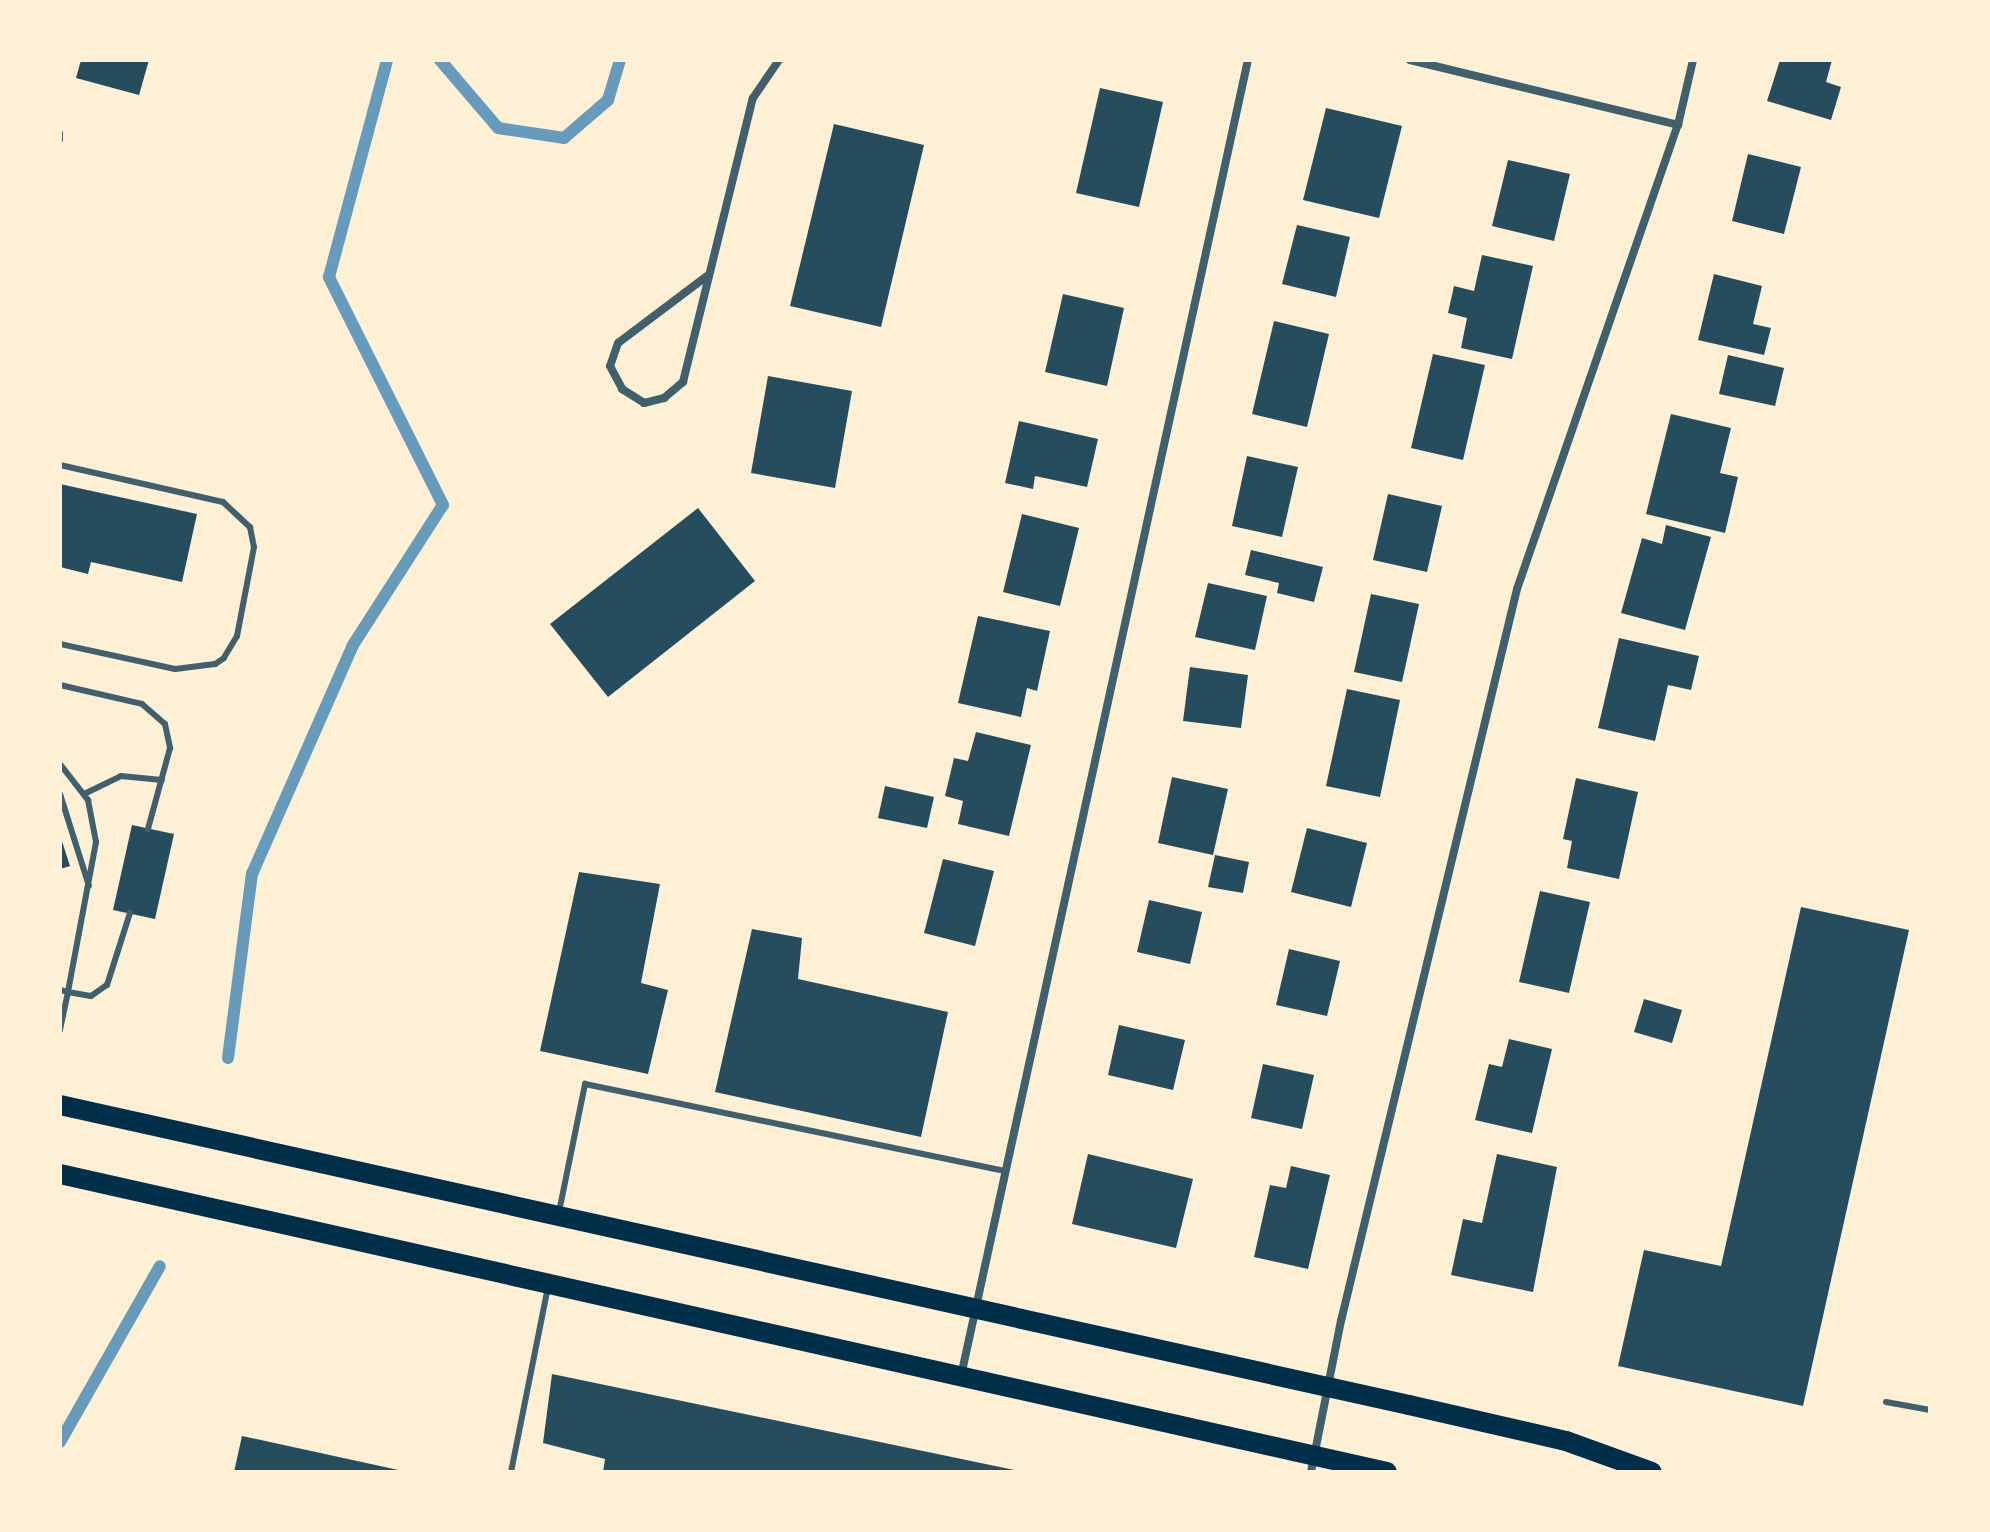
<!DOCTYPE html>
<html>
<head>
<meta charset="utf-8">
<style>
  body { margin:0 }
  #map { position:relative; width:1990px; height:1532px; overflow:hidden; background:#fdf0d5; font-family:"PT Sans",sans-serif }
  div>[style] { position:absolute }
  .stream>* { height:12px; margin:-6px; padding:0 6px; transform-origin:6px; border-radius:6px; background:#669bbc }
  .building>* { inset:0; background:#264d5e }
  .service>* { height:6px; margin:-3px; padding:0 3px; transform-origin:3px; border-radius:3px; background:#3f606c }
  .minor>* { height:8px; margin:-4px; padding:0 4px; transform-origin:4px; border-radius:4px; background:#3f606c }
  .primary>* { height:20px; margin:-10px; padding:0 10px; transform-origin:10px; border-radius:10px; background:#003049 }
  span { translate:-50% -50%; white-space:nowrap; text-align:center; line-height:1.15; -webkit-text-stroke:7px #fdf0d5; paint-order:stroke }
  .frame { position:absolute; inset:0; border:62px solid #fdf0d5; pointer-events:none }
</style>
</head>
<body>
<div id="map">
  <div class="stream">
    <i style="left:440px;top:60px;width:89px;rotate:49.5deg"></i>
    <i style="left:498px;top:128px;width:67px;rotate:8.6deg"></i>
    <i style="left:564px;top:138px;width:58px;rotate:-40.8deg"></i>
    <i style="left:608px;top:100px;width:42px;rotate:-73.3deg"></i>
    <i style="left:228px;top:1058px;width:186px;rotate:-82.6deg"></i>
    <i style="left:252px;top:874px;width:250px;rotate:-66.2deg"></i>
    <i style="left:353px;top:645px;width:166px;rotate:-57.3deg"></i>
    <i style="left:443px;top:505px;width:255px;rotate:-116.6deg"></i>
    <i style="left:329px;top:277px;width:225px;rotate:-75deg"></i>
    <i style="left:60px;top:1442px;width:202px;rotate:-60.4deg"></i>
  </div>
  <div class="building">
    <i style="clip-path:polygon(81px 60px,149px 60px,139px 95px,76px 78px)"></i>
    <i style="clip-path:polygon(1780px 60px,1832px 60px,1826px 82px,1841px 87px,1831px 120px,1767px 101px)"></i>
    <i style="clip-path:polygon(1100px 88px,1163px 102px,1139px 207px,1076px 193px)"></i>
    <i style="clip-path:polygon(1326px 108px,1402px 126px,1379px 218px,1303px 200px)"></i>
    <i style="clip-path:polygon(834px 124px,924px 145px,881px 327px,790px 306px)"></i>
    <i style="clip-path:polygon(1748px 154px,1801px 167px,1784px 234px,1732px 221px)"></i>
    <i style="clip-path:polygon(1508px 160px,1570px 174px,1554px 241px,1492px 226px)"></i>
    <i style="clip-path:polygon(1297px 225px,1350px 237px,1336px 297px,1282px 284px)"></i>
    <i style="clip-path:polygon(1482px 255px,1533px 266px,1512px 359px,1461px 348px,1467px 318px,1448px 313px,1454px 286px,1474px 291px)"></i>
    <i style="clip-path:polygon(1714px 274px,1762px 286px,1753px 324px,1771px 328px,1764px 355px,1698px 340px)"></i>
    <i style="clip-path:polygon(1063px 294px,1124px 308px,1107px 386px,1045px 372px)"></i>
    <i style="clip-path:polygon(1274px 321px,1329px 334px,1307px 427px,1252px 414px)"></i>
    <i style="clip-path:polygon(1433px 354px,1485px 365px,1463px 460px,1411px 448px)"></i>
    <i style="clip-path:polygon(1728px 355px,1784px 368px,1775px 406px,1719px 394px)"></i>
    <i style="clip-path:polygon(768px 376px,852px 391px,835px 488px,751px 473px)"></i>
    <i style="clip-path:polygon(1671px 414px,1731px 428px,1720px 473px,1738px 477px,1725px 533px,1646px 514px)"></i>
    <i style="clip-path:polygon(1019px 421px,1098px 439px,1087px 487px,1035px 476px,1033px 489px,1005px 483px)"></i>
    <i style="clip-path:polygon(1247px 456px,1298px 467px,1282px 537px,1232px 526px)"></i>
    <i style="clip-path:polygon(60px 484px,197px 514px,182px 582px,91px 562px,88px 574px,60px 567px)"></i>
    <i style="clip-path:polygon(1388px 494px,1442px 506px,1427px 572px,1373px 560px)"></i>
    <i style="clip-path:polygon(698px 508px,755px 581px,608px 697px,550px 624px)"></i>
    <i style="clip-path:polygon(1022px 514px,1079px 528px,1060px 606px,1003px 592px)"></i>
    <i style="clip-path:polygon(1666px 525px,1711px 537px,1685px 630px,1621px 613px,1642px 538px,1662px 544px)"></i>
    <i style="clip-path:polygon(1251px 550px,1323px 567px,1314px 602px,1277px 593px,1279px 583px,1245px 575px)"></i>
    <i style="clip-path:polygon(1208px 583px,1267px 596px,1255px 650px,1195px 637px)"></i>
    <i style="clip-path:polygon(1371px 594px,1419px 604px,1402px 682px,1354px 672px)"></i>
    <i style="clip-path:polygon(978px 616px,1050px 631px,1037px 691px,1027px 688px,1021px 717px,958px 703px)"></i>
    <i style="clip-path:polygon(1619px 638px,1699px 656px,1691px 690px,1668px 685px,1655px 741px,1598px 728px)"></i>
    <i style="clip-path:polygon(1190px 667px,1248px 675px,1241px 728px,1183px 721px)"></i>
    <i style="clip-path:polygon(1347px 689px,1400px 700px,1380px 797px,1326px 786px)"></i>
    <i style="clip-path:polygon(976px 732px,1031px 745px,1009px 836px,958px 824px,963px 801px,945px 796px,954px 758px,968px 761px)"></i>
    <i style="clip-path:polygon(1172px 777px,1228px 789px,1213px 855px,1158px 843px)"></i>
    <i style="clip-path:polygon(1576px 778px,1638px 792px,1619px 879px,1567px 868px,1572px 841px,1563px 839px)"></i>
    <i style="clip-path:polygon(885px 786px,934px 797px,927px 828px,878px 818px)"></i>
    <i style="clip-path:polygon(132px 825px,174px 834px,155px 919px,113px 910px)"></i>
    <i style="clip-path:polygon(1307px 828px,1367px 843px,1351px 907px,1291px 892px)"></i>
    <i style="clip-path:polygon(60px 835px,70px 866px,60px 869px)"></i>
    <i style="clip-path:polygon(1215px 855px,1249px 862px,1243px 893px,1208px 887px)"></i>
    <i style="clip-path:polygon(943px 859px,994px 871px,975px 946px,924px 933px)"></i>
    <i style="clip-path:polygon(579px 872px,660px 884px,641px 983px,668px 990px,648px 1074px,540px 1051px)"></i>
    <i style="clip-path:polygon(1540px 891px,1590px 902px,1569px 993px,1519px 982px)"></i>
    <i style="clip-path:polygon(1149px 900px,1202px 912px,1190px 964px,1137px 952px)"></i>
    <i style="clip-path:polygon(1801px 907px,1909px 930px,1803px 1406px,1618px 1366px,1644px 1250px,1721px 1266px)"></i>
    <i style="clip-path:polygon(752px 929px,802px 938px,798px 979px,948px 1012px,921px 1137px,715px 1092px)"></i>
    <i style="clip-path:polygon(1289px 949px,1340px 961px,1327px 1016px,1276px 1005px)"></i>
    <i style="clip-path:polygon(1644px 999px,1682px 1010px,1672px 1043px,1634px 1032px)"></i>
    <i style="clip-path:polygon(1119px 1025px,1185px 1040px,1173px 1090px,1108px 1075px)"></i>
    <i style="clip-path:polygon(1509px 1039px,1552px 1049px,1532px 1133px,1475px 1120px,1489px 1064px,1502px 1067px)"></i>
    <i style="clip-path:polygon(1263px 1064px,1314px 1075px,1302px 1129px,1251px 1118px)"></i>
    <i style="clip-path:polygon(1088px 1154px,1193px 1179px,1176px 1248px,1072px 1224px)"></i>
    <i style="clip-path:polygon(1497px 1154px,1557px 1167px,1533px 1292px,1451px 1275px,1463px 1219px,1482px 1223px)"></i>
    <i style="clip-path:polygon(1291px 1166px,1330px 1175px,1308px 1269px,1254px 1257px,1270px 1185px,1286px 1188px)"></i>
    <i style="clip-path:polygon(552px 1374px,1019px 1471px,1019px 1472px,603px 1472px,605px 1459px,543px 1443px)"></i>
    <i style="clip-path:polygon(242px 1436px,403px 1471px,403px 1472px,234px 1472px)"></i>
  </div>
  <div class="service">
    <i style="left:60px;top:133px;width:7px;rotate:90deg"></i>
    <i style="left:60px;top:465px;width:167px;rotate:12.8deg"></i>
    <i style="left:223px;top:502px;width:37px;rotate:43deg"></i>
    <i style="left:250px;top:527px;width:20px;rotate:79deg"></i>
    <i style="left:254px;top:547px;width:91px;rotate:100.8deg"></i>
    <i style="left:237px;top:636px;width:26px;rotate:121deg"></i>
    <i style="left:224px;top:658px;width:11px;rotate:146deg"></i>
    <i style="left:215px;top:664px;width:40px;rotate:172.9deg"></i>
    <i style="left:175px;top:669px;width:118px;rotate:-167.7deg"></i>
    <i style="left:60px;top:685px;width:84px;rotate:13deg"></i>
    <i style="left:142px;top:704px;width:30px;rotate:41deg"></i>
    <i style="left:165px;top:724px;width:25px;rotate:78deg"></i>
    <i style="left:170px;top:748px;width:84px;rotate:105.2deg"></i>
    <i style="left:60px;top:764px;width:46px;rotate:52.1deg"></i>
    <i style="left:88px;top:800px;width:43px;rotate:79.2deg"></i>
    <i style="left:96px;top:842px;width:153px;rotate:100.6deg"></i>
    <i style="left:68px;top:992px;width:23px;rotate:10deg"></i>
    <i style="left:91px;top:996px;width:19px;rotate:-35deg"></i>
    <i style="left:107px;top:985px;width:76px;rotate:-72.3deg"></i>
    <i style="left:60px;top:794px;width:96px;rotate:72.5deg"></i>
    <i style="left:84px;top:794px;width:41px;rotate:-25.9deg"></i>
    <i style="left:121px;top:776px;width:41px;rotate:5.6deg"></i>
    <i style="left:60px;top:990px;width:8px;rotate:14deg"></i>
    <i style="left:68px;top:992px;width:40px;rotate:102deg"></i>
    <i style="left:559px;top:1212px;width:131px;rotate:-78.5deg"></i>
    <i style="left:585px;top:1084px;width:430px;rotate:11.7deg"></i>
    <i style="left:1886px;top:1402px;width:45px;rotate:10.3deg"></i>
    <i style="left:511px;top:1472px;width:189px;rotate:-78.7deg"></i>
  </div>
  <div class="minor">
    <i style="left:1410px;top:60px;width:276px;rotate:13.6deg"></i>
    <i style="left:707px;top:276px;width:111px;rotate:143deg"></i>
    <i style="left:618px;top:343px;width:24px;rotate:109deg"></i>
    <i style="left:610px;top:366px;width:26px;rotate:62deg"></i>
    <i style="left:622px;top:389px;width:26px;rotate:32deg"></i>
    <i style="left:644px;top:403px;width:21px;rotate:-14deg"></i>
    <i style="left:664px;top:398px;width:25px;rotate:-40deg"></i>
    <i style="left:683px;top:382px;width:292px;rotate:-76.2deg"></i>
    <i style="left:753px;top:98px;width:46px;rotate:-55.6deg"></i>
    <i style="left:961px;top:1376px;width:1347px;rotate:-77.7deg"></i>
    <i style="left:1311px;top:1472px;width:154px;rotate:-78.8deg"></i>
    <i style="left:1341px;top:1321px;width:753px;rotate:-76.48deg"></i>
    <i style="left:1517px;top:589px;width:491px;rotate:-70.9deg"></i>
    <i style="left:1678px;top:125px;width:67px;rotate:-77deg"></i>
  </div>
  <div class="primary">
    <i style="left:60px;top:1105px;width:1382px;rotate:12.54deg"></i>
    <i style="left:1409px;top:1405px;width:161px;rotate:12.9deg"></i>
    <i style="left:1566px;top:1441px;width:91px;rotate:19.8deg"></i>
    <i style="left:60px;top:1174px;width:1360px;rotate:12.66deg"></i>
  </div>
  <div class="frame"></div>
</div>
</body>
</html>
